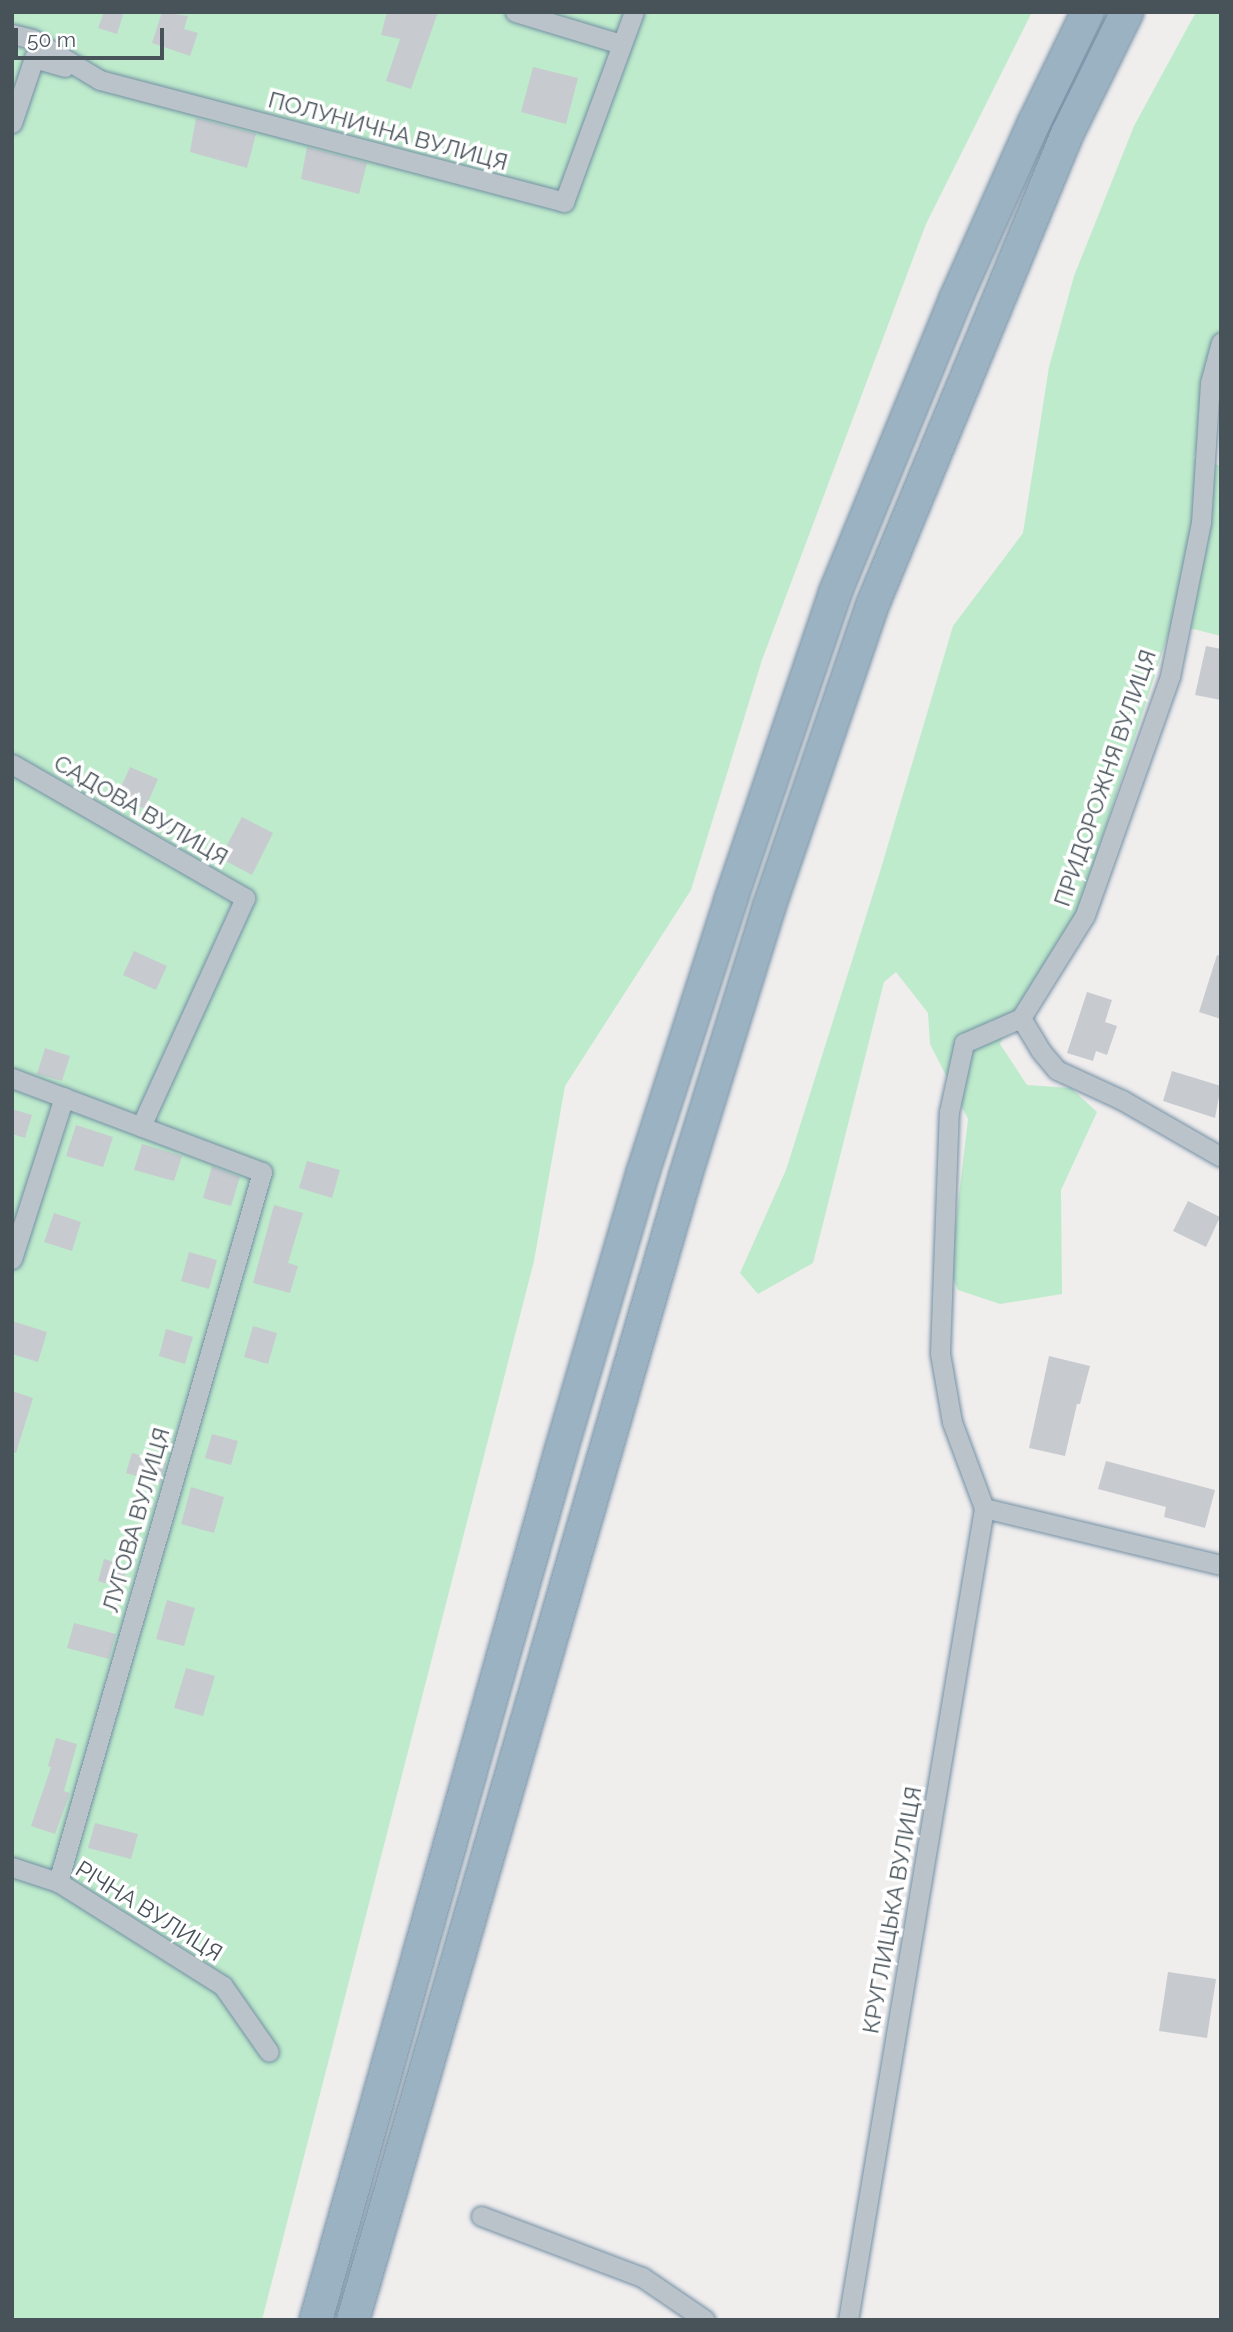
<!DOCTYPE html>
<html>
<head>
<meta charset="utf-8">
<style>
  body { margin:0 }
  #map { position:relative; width:1233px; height:2332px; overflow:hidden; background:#f0eded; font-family:Raleway,sans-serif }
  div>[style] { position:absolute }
  .green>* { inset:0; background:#beebcb }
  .building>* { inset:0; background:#c7cbcf }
  .roads { filter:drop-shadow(0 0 2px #738fa4) drop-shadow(0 0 2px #738fa4) }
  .minor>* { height:19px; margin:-9.5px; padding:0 9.5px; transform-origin:9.5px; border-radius:9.5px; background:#b9c3c9 }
  .trunk>* { height:32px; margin:-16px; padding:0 16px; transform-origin:16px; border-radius:16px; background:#9bb2c2 }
  span { translate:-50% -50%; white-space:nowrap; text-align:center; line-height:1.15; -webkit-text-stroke:7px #fff; paint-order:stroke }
  .street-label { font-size:23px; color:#475259 }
  .frame { position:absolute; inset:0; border:14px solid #475259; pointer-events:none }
  .scale { position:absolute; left:14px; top:28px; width:150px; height:32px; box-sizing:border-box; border:4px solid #475259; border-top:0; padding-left:9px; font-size:21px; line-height:24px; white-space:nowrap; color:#475259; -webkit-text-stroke:5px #fff; paint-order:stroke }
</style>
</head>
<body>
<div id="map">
  <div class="green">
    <i style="clip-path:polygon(12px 12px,1032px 12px,926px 224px,762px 660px,691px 890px,565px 1086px,534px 1261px,262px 2320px,12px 2320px)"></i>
    <i style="clip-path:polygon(1196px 12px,1221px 12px,1221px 364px,1194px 458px,1221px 466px,1221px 636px,1193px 629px,1168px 635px,1077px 916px,1015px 1011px,1000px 1044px,1027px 1085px,1071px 1088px,1097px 1112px,1061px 1190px,1062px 1294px,1000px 1304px,958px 1290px,950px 1271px,968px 1119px,930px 1044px,928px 1013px,896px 972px,884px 982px,813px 1263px,758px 1294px,740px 1273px,786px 1170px,879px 875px,953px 626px,1023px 533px,1049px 367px,1074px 276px,1134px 126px)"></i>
  </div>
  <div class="building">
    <i style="clip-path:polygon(104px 12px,124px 12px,117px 34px,98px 28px)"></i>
    <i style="clip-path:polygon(162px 12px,188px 16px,184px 29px,198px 33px,190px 56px,152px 43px)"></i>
    <i style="clip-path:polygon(387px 12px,438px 12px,411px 89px,386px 81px,400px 39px,381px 35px)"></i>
    <i style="clip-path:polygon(533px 67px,578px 78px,566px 124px,521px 112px)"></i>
    <i style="clip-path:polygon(196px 118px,256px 134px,247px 168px,190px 152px)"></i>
    <i style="clip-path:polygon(307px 147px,367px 163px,359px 194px,301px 179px)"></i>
    <i style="clip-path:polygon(1206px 646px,1221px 649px,1221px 700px,1195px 695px)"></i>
    <i style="clip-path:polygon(130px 767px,158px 779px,145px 809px,117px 796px)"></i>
    <i style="clip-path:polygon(242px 817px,273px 833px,252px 875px,220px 858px)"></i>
    <i style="clip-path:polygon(134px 951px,167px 966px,156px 990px,123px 975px)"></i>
    <i style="clip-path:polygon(1217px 955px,1221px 956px,1221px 1019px,1199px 1012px)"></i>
    <i style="clip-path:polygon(1087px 992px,1112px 1000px,1105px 1022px,1117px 1026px,1107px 1055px,1096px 1051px,1093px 1061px,1067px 1053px)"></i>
    <i style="clip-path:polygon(45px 1048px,70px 1056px,62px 1081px,37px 1074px)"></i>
    <i style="clip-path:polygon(1172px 1071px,1221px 1086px,1215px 1118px,1163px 1101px)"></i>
    <i style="clip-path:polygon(12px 1109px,32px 1115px,25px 1138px,12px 1134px)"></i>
    <i style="clip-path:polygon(76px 1125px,113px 1137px,103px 1167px,66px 1156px)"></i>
    <i style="clip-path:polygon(142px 1144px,182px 1156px,174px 1181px,134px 1170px)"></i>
    <i style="clip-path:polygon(307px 1161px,340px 1170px,332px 1198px,299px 1188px)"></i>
    <i style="clip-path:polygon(212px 1166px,240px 1177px,231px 1206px,203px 1198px)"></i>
    <i style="clip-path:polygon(1188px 1201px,1220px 1217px,1206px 1247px,1173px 1231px)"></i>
    <i style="clip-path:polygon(274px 1205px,303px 1213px,288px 1263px,298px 1266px,290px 1293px,253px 1283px)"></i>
    <i style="clip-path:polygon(54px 1213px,81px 1222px,72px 1251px,44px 1242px)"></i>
    <i style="clip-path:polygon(189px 1252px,217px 1260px,209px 1289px,181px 1281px)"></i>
    <i style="clip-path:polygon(12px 1321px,47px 1332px,38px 1362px,12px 1354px)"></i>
    <i style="clip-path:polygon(253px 1326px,277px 1333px,268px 1364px,244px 1357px)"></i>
    <i style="clip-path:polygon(166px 1329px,193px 1337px,185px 1364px,159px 1356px)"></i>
    <i style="clip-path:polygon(1049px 1356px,1090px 1366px,1080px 1404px,1077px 1404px,1065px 1456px,1029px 1448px)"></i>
    <i style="clip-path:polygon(12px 1391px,33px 1398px,16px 1453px,12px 1452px)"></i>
    <i style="clip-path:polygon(212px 1434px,238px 1441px,231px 1465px,205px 1458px)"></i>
    <i style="clip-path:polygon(132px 1453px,166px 1462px,160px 1483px,126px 1473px)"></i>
    <i style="clip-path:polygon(1106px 1461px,1215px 1490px,1205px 1528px,1164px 1517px,1166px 1507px,1098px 1489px)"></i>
    <i style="clip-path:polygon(191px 1487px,224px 1497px,214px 1533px,181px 1524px)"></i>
    <i style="clip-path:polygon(104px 1559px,128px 1566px,121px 1588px,98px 1581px)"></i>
    <i style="clip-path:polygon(167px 1600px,195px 1608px,184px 1646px,156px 1639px)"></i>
    <i style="clip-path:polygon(74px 1623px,116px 1634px,109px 1659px,67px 1648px)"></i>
    <i style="clip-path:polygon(186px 1668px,215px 1676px,203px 1716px,174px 1708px)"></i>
    <i style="clip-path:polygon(56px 1738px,77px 1744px,64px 1791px,70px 1793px,55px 1834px,31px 1826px,51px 1767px,48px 1766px)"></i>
    <i style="clip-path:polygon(95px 1823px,138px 1834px,131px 1859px,88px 1848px)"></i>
    <i style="clip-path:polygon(1168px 1972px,1216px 1979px,1207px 2038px,1159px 2031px)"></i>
  </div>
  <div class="roads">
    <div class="minor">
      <i style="left:515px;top:12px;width:111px;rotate:16.8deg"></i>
      <i style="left:12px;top:34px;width:21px;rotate:14deg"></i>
      <i style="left:32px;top:39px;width:79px;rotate:31.1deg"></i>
      <i style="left:100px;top:80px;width:480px;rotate:14.7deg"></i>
      <i style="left:564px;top:202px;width:202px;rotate:-69.8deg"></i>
      <i style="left:12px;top:123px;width:69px;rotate:-71.3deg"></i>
      <i style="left:34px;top:58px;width:32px;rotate:16deg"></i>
      <i style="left:12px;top:764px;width:269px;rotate:29.9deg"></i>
      <i style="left:245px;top:898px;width:251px;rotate:114.5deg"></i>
      <i style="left:1021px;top:1018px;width:37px;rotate:59deg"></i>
      <i style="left:1040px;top:1050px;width:26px;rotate:50deg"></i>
      <i style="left:1057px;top:1070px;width:72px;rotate:24.8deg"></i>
      <i style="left:1122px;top:1100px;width:114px;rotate:29.9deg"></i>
      <i style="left:12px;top:1078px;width:267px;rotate:20.6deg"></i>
      <i style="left:262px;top:1172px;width:739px;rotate:106.03deg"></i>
      <i style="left:12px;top:1259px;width:170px;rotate:-72.2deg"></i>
      <i style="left:984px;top:1508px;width:244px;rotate:13.5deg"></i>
      <i style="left:12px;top:1867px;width:48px;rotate:18.1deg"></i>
      <i style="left:58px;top:1882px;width:195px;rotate:32.2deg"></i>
      <i style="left:223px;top:1986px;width:80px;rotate:55.1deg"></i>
      <i style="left:481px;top:2216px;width:172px;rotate:20.8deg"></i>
      <i style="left:642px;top:2277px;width:76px;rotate:34.3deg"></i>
      <i style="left:848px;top:2320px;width:823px;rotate:-80.49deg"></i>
      <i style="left:984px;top:1508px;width:92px;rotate:-110.4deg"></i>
      <i style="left:952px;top:1422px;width:70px;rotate:-99.9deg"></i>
      <i style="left:940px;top:1353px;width:241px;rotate:-87.9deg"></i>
      <i style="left:949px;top:1112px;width:71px;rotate:-77.7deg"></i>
      <i style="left:964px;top:1043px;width:62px;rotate:-23.7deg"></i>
      <i style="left:1021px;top:1018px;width:121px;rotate:-58.1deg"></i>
      <i style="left:1085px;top:915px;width:254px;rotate:-70.4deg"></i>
      <i style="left:1170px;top:676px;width:157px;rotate:-78.6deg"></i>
      <i style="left:1201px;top:522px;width:139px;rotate:-86.3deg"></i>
      <i style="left:1210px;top:383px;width:42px;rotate:-75deg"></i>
    </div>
    <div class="trunk">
      <i style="left:316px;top:2320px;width:900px;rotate:-74.26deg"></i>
      <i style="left:560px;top:1454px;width:294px;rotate:-73.6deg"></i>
      <i style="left:643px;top:1172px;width:287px;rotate:-72.1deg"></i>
      <i style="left:731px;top:899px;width:323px;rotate:-71.2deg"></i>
      <i style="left:835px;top:593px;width:319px;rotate:-67.7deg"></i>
      <i style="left:956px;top:298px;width:192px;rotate:-66deg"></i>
      <i style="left:1034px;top:123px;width:123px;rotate:-64.1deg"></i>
      <i style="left:353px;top:2320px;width:1190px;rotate:-73.8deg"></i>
      <i style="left:685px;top:1177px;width:283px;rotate:-72.7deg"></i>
      <i style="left:769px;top:907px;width:318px;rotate:-71.1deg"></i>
      <i style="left:872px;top:606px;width:511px;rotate:-67.55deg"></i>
      <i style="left:1067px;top:134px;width:136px;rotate:-63.8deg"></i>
    </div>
  </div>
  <div class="street-label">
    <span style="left:388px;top:131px;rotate:15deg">ПОЛУНИЧНА ВУЛИЦЯ</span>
    <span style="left:1105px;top:778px;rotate:-71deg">ПРИДОРОЖНЯ ВУЛИЦЯ</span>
    <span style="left:141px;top:810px;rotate:30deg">САДОВА ВУЛИЦЯ</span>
    <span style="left:136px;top:1520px;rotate:-74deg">ЛУГОВА ВУЛИЦЯ</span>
    <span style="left:892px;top:1910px;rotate:-80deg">КРУГЛИЦЬКА ВУЛИЦЯ</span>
    <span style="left:149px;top:1911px;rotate:32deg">РІЧНА ВУЛИЦЯ</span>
  </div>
  <div class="frame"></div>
  <div class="scale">50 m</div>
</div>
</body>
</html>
